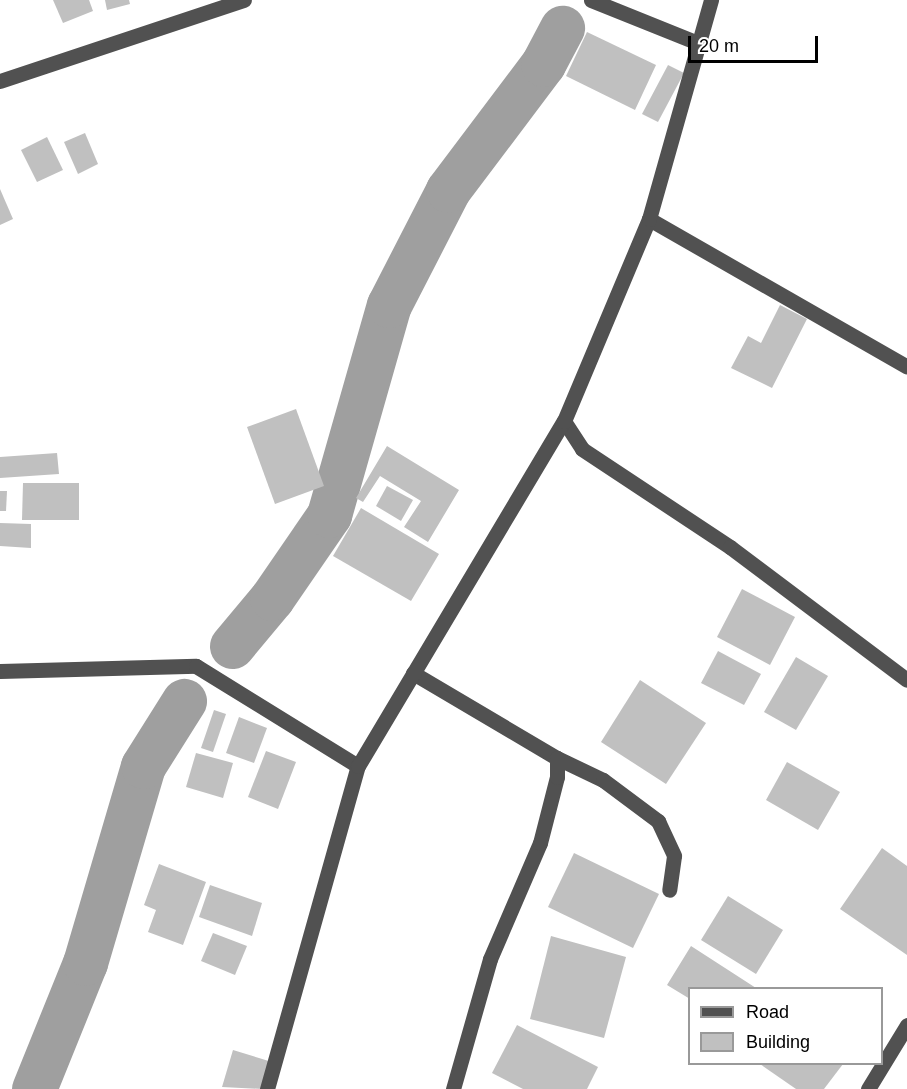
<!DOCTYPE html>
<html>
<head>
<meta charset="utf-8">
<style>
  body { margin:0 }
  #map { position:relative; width:907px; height:1089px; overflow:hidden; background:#fff; font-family:Helvetica,sans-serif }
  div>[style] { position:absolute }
  .canal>* { height:45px; margin:-22.5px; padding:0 22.5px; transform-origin:22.5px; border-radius:22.5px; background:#9f9f9f }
  .building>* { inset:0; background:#c0c0c0 }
  .minor>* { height:15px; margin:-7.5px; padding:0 7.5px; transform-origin:7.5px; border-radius:7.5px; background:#515151 }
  span { translate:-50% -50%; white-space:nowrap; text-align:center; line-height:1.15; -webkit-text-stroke:4.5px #fff; paint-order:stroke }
  .legend { position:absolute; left:688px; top:987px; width:195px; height:78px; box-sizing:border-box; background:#fff; border:2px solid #999; margin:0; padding:8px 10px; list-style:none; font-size:18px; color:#000 }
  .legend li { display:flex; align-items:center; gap:12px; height:30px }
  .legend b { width:30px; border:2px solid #999 }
  .scale { position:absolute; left:688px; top:36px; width:130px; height:27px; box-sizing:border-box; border:3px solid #000; border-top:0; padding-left:8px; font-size:18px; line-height:21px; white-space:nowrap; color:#000; -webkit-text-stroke:4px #fff; paint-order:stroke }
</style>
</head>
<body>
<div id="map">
  <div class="canal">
    <i style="left:232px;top:646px;width:62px;rotate:-50.2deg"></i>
    <i style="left:272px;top:598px;width:101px;rotate:-55.5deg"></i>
    <i style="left:329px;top:515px;width:218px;rotate:-74.1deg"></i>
    <i style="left:389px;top:305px;width:129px;rotate:-62.8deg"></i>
    <i style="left:448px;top:190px;width:158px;rotate:-53deg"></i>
    <i style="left:543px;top:64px;width:41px;rotate:-62.2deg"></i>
    <i style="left:34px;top:1089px;width:136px;rotate:-68deg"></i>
    <i style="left:85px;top:963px;width:205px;rotate:-73.6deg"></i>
    <i style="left:143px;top:766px;width:77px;rotate:-57.8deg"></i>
  </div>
  <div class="building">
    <i style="clip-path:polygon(53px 0,89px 0,93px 11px,63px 23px)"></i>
    <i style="clip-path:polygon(105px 0,129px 0,130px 4px,107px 10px)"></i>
    <i style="clip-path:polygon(587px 32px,656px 65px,635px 110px,566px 76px)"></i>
    <i style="clip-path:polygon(668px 65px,684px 73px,658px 122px,642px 114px)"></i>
    <i style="clip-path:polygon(85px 133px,98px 164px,78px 174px,64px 142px)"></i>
    <i style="clip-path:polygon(47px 137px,63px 170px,37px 182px,21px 150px)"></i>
    <i style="clip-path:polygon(0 189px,13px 219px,0 225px)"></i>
    <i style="clip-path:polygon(780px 305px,807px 319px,772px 388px,731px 368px,748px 336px,761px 343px)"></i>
    <i style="clip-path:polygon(296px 409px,324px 486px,275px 504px,247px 427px)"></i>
    <i style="clip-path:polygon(387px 446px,459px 490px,428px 542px,404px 527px,421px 501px,380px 476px,363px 502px,356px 498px)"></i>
    <i style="clip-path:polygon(57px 453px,59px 474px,0 478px,0 457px)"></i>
    <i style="clip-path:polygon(23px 483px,79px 483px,79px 520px,22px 520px)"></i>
    <i style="clip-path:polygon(387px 486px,413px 500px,401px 521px,376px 506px)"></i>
    <i style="clip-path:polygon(0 491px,7px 491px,6px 511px,0 511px)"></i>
    <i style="clip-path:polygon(361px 508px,439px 554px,411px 601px,333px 556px)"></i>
    <i style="clip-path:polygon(0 523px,31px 524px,31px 548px,0 546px)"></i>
    <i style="clip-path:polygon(742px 589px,795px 617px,770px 665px,717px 637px)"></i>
    <i style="clip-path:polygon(718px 651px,761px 674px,744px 705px,701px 683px)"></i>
    <i style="clip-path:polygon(796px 657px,828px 676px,796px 730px,764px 712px)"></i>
    <i style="clip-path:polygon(640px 680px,706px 723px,666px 784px,601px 742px)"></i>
    <i style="clip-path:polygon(214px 710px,226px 714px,213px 752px,201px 748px)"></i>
    <i style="clip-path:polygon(239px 717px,267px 728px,254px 763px,226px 753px)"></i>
    <i style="clip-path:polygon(266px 751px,296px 762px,278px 809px,248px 797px)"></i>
    <i style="clip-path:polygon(196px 753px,233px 763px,223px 798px,186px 787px)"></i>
    <i style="clip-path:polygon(787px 762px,840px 792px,818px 830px,766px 800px)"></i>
    <i style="clip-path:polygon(882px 848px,907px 866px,907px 955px,840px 909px)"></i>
    <i style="clip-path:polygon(574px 853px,659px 894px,633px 948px,548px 907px)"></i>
    <i style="clip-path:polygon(159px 864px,206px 882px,183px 945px,148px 932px,156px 910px,144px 905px)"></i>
    <i style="clip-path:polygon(210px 885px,262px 903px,252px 936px,199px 917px)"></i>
    <i style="clip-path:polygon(728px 896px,783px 930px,756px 974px,701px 940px)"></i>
    <i style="clip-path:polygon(213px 933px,247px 946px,235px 975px,201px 961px)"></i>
    <i style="clip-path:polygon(551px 936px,626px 957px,604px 1038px,530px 1019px)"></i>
    <i style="clip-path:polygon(691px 946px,756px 988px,690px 988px,690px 999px,667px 985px)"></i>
    <i style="clip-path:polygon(517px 1025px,598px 1067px,587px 1089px,523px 1089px,492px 1073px)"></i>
    <i style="clip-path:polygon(233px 1050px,272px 1062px,263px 1089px,222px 1087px)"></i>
    <i style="clip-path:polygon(760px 1064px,843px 1064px,824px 1089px,796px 1089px)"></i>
  </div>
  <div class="minor">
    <i style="left:591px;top:0;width:115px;rotate:21.9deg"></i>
    <i style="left:0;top:81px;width:257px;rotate:-18.4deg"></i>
    <i style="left:649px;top:219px;width:297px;rotate:29.8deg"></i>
    <i style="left:564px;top:421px;width:33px;rotate:57deg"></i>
    <i style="left:582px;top:449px;width:178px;rotate:33.5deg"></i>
    <i style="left:730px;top:547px;width:221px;rotate:36.9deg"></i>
    <i style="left:0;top:671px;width:196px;rotate:-1.5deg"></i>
    <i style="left:196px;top:666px;width:190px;rotate:31.7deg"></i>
    <i style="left:413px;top:673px;width:167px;rotate:30.6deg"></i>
    <i style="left:557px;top:758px;width:51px;rotate:25.6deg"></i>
    <i style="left:603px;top:780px;width:69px;rotate:36.7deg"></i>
    <i style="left:658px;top:821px;width:38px;rotate:65deg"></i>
    <i style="left:674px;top:856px;width:34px;rotate:98deg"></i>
    <i style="left:267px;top:1089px;width:336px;rotate:-74.3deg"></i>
    <i style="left:358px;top:766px;width:402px;rotate:-59.2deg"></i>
    <i style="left:564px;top:421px;width:219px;rotate:-67.2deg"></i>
    <i style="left:649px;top:219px;width:228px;rotate:-74.2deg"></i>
    <i style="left:453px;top:1089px;width:135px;rotate:-74.1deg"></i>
    <i style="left:490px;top:959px;width:126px;rotate:-66.7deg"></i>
    <i style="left:540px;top:843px;width:68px;rotate:-75.6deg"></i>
    <i style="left:557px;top:777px;width:19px;rotate:-90deg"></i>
    <i style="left:868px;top:1089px;width:75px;rotate:-58.6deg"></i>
  </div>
  <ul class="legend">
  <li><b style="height:8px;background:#515151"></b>Road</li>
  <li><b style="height:16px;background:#c0c0c0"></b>Building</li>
  </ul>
  <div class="scale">20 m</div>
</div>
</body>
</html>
